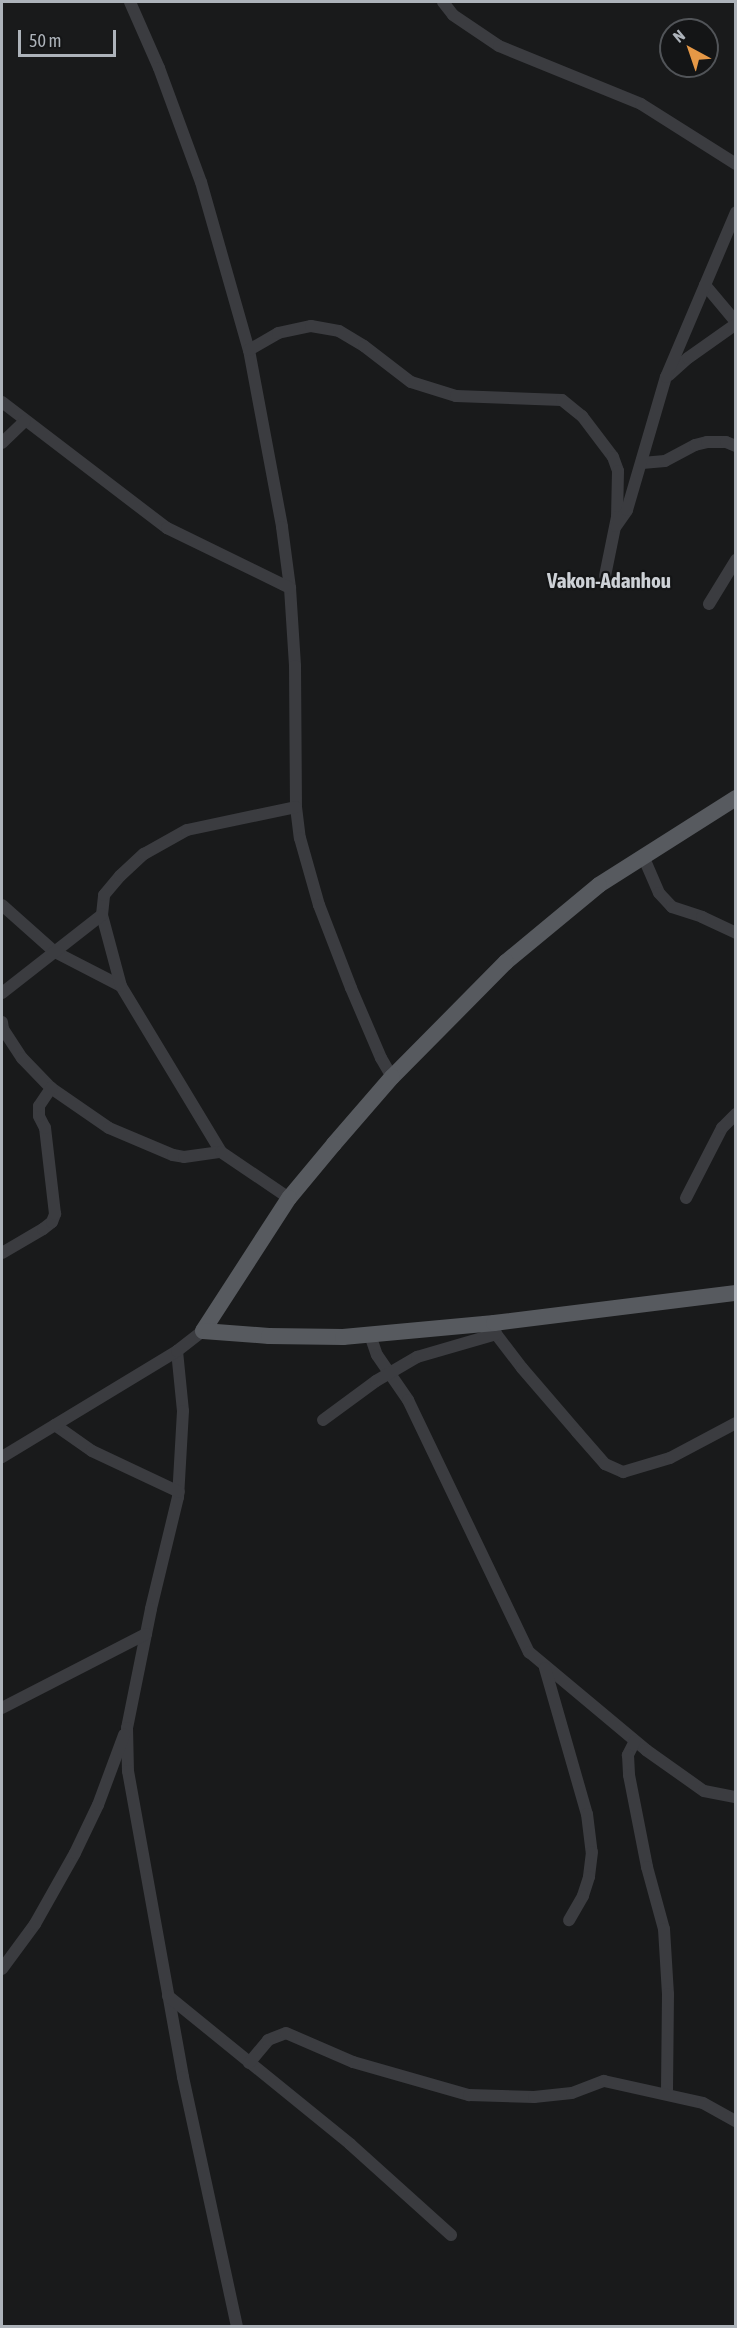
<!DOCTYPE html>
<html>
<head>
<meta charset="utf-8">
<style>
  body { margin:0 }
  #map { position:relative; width:737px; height:2328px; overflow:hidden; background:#191a1b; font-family:"Asap Condensed",sans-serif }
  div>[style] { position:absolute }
  .minor>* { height:12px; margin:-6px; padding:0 6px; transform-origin:6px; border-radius:6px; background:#3b3c40 }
  .major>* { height:16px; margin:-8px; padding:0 8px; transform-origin:8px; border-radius:8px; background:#575a5f }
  span { translate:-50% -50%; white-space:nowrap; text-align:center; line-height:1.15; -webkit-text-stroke:4.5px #141516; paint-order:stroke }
  .quarter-label { font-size:21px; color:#cdd1d6; font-weight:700 }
  .frame { position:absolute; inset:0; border:3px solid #adb3ba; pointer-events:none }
  .north { position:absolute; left:659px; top:18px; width:60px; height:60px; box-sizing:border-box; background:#141516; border:2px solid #515458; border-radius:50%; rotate:320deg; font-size:16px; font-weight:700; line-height:24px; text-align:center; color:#adb3ba }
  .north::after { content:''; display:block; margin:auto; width:21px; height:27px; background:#e69846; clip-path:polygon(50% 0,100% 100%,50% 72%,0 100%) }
  .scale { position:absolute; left:18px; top:30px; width:98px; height:27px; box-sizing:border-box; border:3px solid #adb3ba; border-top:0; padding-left:8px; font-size:18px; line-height:21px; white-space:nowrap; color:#adb3ba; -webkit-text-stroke:4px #141516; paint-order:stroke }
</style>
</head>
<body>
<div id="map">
  <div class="minor">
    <i style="left:130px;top:2px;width:72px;rotate:66.3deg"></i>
    <i style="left:159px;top:68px;width:121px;rotate:69.8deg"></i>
    <i style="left:201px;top:182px;width:175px;rotate:74.1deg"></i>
    <i style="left:249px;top:350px;width:180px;rotate:79.4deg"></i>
    <i style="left:282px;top:527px;width:62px;rotate:82.5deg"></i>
    <i style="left:290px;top:588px;width:78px;rotate:86.3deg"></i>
    <i style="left:295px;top:666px;width:141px;rotate:89.6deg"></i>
    <i style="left:296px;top:807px;width:31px;rotate:83deg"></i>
    <i style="left:300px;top:838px;width:70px;rotate:74.2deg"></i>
    <i style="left:319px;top:905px;width:89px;rotate:68.9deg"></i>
    <i style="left:351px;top:988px;width:76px;rotate:66.8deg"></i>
    <i style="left:381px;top:1058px;width:22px;rotate:60deg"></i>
    <i style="left:443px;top:2px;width:16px;rotate:52deg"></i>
    <i style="left:453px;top:15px;width:55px;rotate:34deg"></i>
    <i style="left:499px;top:46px;width:153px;rotate:22.2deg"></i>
    <i style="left:641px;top:104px;width:112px;rotate:32.3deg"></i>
    <i style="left:705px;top:285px;width:48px;rotate:50deg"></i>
    <i style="left:249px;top:350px;width:34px;rotate:-30deg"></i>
    <i style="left:278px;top:333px;width:34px;rotate:-12deg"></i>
    <i style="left:311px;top:326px;width:28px;rotate:10deg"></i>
    <i style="left:339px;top:331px;width:29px;rotate:31deg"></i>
    <i style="left:364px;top:346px;width:59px;rotate:37.5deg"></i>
    <i style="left:411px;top:382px;width:47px;rotate:17.3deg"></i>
    <i style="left:456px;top:396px;width:106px;rotate:2.2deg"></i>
    <i style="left:562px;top:400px;width:26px;rotate:39deg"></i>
    <i style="left:582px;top:416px;width:51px;rotate:52.9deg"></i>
    <i style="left:613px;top:457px;width:15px;rotate:70deg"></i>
    <i style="left:618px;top:471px;width:46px;rotate:91.2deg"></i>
    <i style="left:617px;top:517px;width:60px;rotate:101.5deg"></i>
    <i style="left:669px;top:375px;width:25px;rotate:-42deg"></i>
    <i style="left:688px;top:358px;width:59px;rotate:-35.3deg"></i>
    <i style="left:2px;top:402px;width:208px;rotate:37.4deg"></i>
    <i style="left:167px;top:528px;width:137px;rotate:26deg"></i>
    <i style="left:2px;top:443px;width:32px;rotate:-44deg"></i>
    <i style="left:642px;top:463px;width:23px;rotate:-5deg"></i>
    <i style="left:665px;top:461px;width:34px;rotate:-28deg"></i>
    <i style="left:695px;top:445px;width:12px;rotate:-14deg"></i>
    <i style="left:707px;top:442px;width:19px"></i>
    <i style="left:726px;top:442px;width:11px;rotate:22deg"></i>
    <i style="left:616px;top:526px;width:19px;rotate:-55deg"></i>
    <i style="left:627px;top:510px;width:139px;rotate:-73.7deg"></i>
    <i style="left:666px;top:377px;width:179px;rotate:-67deg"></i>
    <i style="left:709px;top:604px;width:52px;rotate:-58.5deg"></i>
    <i style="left:643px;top:856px;width:40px;rotate:66.6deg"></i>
    <i style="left:659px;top:893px;width:19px;rotate:47deg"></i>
    <i style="left:672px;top:907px;width:32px;rotate:18deg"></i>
    <i style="left:702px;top:917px;width:38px;rotate:25deg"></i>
    <i style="left:2px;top:905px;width:71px;rotate:41.6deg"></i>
    <i style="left:55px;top:952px;width:74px;rotate:27.3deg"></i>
    <i style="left:121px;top:986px;width:194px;rotate:58.9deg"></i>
    <i style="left:121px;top:986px;width:73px;rotate:-105deg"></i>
    <i style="left:102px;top:915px;width:20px;rotate:-84deg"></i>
    <i style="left:104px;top:895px;width:25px;rotate:-50deg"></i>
    <i style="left:120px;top:876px;width:33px;rotate:-43deg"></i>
    <i style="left:144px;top:854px;width:49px;rotate:-29.2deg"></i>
    <i style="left:187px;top:830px;width:111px;rotate:-11.9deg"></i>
    <i style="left:2px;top:993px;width:127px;rotate:-38deg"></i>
    <i style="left:2px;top:1022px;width:7px;rotate:82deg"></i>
    <i style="left:3px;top:1029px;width:35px;rotate:57deg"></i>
    <i style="left:22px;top:1058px;width:42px;rotate:46deg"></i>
    <i style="left:51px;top:1088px;width:70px;rotate:34.6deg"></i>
    <i style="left:109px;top:1128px;width:69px;rotate:22.9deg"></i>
    <i style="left:173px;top:1155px;width:11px;rotate:10deg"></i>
    <i style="left:184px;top:1157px;width:37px;rotate:-8deg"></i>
    <i style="left:221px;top:1152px;width:82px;rotate:34.1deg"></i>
    <i style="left:686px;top:1198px;width:79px;rotate:-62.8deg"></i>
    <i style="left:722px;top:1128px;width:20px;rotate:-45deg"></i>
    <i style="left:2px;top:1253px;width:48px;rotate:-30.3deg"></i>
    <i style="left:43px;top:1229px;width:11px;rotate:-38deg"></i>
    <i style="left:52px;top:1222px;width:9px;rotate:-69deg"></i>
    <i style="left:55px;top:1214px;width:87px;rotate:-96.6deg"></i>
    <i style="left:45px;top:1128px;width:13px;rotate:-117deg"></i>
    <i style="left:39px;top:1116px;width:10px;rotate:-90deg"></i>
    <i style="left:39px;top:1106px;width:22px;rotate:-56deg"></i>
    <i style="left:494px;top:1323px;width:11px;rotate:80deg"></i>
    <i style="left:496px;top:1334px;width:43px;rotate:52.6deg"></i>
    <i style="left:522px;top:1368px;width:84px;rotate:49.3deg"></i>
    <i style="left:577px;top:1432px;width:43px;rotate:48.8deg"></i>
    <i style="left:605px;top:1464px;width:20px;rotate:24deg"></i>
    <i style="left:623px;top:1472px;width:49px;rotate:-16.6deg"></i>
    <i style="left:670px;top:1458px;width:75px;rotate:-27.9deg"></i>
    <i style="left:370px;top:1335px;width:21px;rotate:71deg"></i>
    <i style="left:377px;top:1355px;width:55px;rotate:55.4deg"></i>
    <i style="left:408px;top:1400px;width:280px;rotate:64.4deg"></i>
    <i style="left:529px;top:1652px;width:153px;rotate:39.9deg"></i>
    <i style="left:646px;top:1750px;width:71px;rotate:35.3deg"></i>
    <i style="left:704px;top:1791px;width:33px;rotate:11deg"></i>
    <i style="left:177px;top:1351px;width:60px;rotate:84.3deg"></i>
    <i style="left:183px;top:1411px;width:86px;rotate:93.3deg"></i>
    <i style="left:178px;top:1497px;width:115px;rotate:103.6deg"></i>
    <i style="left:151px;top:1609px;width:121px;rotate:101.4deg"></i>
    <i style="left:127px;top:1728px;width:43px;rotate:88.7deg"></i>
    <i style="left:128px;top:1771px;width:311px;rotate:79.8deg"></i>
    <i style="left:183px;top:2077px;width:255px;rotate:77.8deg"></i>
    <i style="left:323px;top:1420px;width:66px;rotate:-36.3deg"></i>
    <i style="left:376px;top:1381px;width:48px;rotate:-30.3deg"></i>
    <i style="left:417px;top:1357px;width:82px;rotate:-16.2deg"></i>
    <i style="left:55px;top:1425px;width:45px;rotate:35.1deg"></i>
    <i style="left:92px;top:1451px;width:96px;rotate:25.2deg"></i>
    <i style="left:2px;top:1457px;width:205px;rotate:-31.2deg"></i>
    <i style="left:177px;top:1351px;width:33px;rotate:-38deg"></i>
    <i style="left:545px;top:1668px;width:152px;rotate:74deg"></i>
    <i style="left:587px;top:1814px;width:38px;rotate:83deg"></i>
    <i style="left:592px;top:1852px;width:25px;rotate:97deg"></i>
    <i style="left:589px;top:1877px;width:20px;rotate:108deg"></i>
    <i style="left:583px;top:1896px;width:28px;rotate:120deg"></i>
    <i style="left:2px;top:1708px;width:162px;rotate:-27.2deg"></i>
    <i style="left:635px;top:1741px;width:16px;rotate:117deg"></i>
    <i style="left:628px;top:1755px;width:20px;rotate:87deg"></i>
    <i style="left:629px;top:1775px;width:94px;rotate:78.9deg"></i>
    <i style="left:647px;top:1867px;width:64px;rotate:74.7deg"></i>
    <i style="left:664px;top:1929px;width:65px;rotate:86.5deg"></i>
    <i style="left:668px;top:1994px;width:100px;rotate:90.6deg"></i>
    <i style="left:2px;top:1969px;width:56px;rotate:-53.7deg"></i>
    <i style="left:35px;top:1924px;width:81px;rotate:-60.6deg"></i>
    <i style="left:75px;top:1853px;width:53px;rotate:-64.4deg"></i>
    <i style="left:98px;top:1805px;width:75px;rotate:-69.6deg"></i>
    <i style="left:168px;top:1996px;width:235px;rotate:39.1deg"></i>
    <i style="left:350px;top:2144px;width:136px;rotate:42deg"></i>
    <i style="left:249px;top:2063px;width:30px;rotate:-50deg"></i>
    <i style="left:268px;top:2040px;width:19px;rotate:-21deg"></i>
    <i style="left:286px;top:2033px;width:73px;rotate:23.4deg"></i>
    <i style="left:353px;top:2062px;width:121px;rotate:15.9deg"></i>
    <i style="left:469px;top:2095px;width:65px;rotate:1.8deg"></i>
    <i style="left:534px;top:2097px;width:38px;rotate:-6deg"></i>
    <i style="left:572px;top:2093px;width:34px;rotate:-21deg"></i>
    <i style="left:604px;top:2081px;width:101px;rotate:12.5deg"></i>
    <i style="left:703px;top:2103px;width:38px;rotate:29deg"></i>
  </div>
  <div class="major">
    <i style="left:736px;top:798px;width:162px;rotate:147.6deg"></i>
    <i style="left:599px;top:885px;width:121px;rotate:140.4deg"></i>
    <i style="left:506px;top:962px;width:162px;rotate:134.7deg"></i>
    <i style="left:392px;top:1077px;width:89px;rotate:130.9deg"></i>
    <i style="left:334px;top:1144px;width:70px;rotate:129.8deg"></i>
    <i style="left:289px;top:1198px;width:158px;rotate:122.9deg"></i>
    <i style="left:203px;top:1331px;width:66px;rotate:4.3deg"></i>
    <i style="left:269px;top:1336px;width:74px;rotate:0.8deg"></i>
    <i style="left:343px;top:1337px;width:152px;rotate:-5.3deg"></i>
    <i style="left:494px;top:1323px;width:244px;rotate:-7.1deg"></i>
  </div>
  <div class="quarter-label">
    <span style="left:609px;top:580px">Vakon-Adanhou</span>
  </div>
  <div class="frame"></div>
  <div class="north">N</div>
  <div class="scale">50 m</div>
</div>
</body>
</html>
